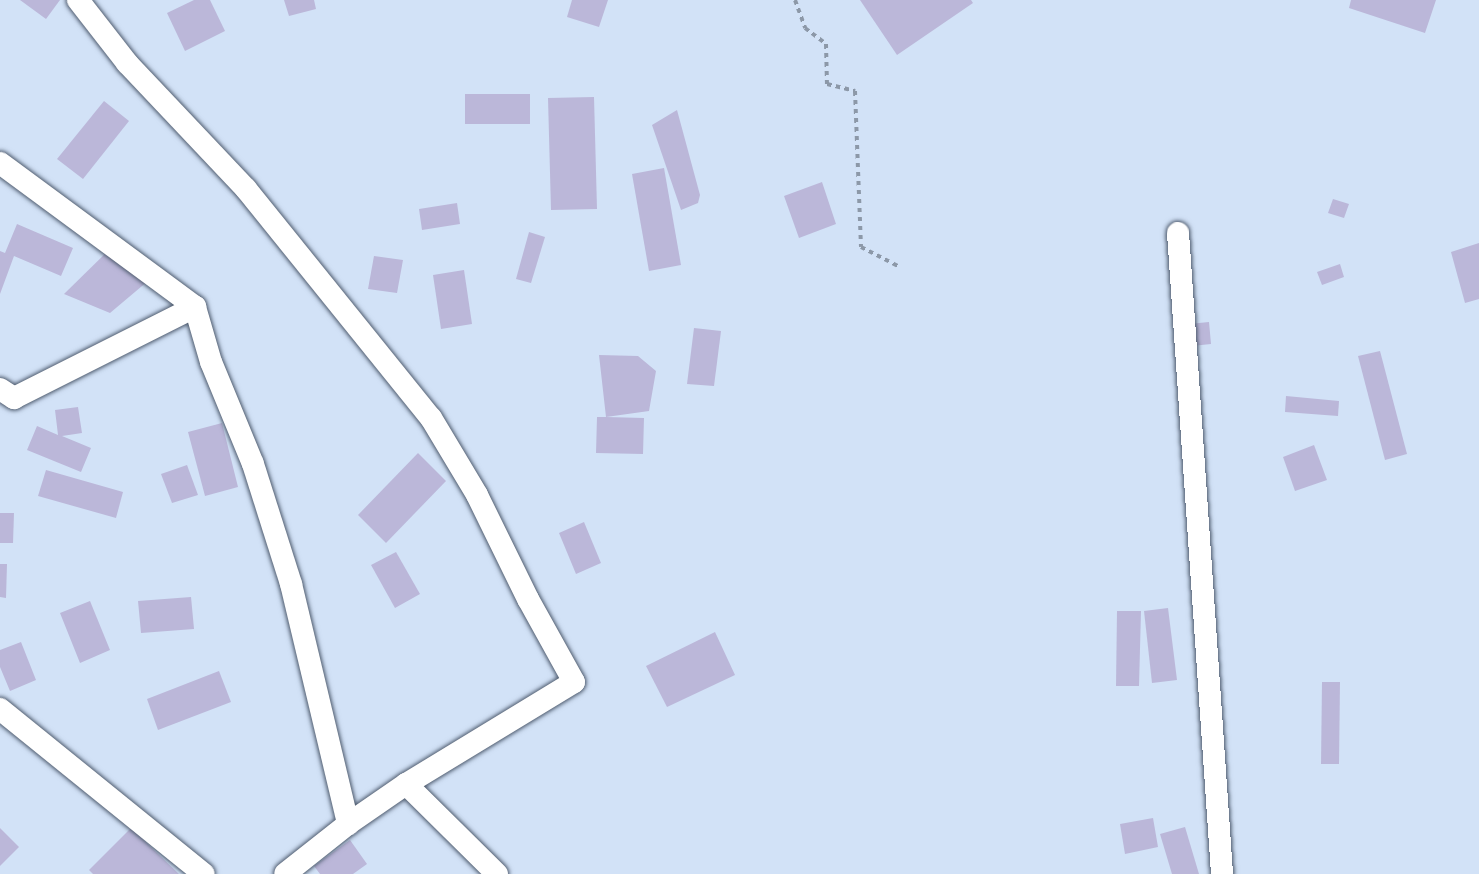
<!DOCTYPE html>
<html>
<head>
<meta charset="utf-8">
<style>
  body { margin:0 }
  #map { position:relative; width:1479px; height:874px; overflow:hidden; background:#d2e2f7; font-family:"Times New Roman",serif }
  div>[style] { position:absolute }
  .building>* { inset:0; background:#bbb7d9 }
  .path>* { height:4px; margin-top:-2px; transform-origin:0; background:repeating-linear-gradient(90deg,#8c98a8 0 4.5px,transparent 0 9px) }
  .roads { filter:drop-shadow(0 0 2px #4f5c6f) drop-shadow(0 0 2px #4f5c6f) }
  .street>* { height:22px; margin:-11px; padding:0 11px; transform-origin:11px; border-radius:11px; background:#fff }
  span { translate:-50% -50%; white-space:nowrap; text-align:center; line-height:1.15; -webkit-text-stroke:4.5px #fff; paint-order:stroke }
</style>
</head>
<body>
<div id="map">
  <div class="building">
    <i style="clip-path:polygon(20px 0,60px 0,46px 19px)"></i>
    <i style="clip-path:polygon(194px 0,210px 0,225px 31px,185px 51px,167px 13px)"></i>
    <i style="clip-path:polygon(284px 0,314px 0,316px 9px,289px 16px)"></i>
    <i style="clip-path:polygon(572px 0,608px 0,599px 27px,567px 17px)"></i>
    <i style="clip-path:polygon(860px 0,971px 0,973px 3px,897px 55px)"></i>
    <i style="clip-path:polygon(1351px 0,1436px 0,1425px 33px,1349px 8px)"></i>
    <i style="clip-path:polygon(465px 94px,530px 94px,530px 124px,465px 124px)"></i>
    <i style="clip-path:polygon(594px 97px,597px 209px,551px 210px,548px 98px)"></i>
    <i style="clip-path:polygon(104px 101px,129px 121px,83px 179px,57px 159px)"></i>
    <i style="clip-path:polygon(677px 110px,700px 195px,698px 203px,681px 210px,652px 125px)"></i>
    <i style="clip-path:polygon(664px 168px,681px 265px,649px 271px,632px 174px)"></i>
    <i style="clip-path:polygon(822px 182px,836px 224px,799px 238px,784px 196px)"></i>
    <i style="clip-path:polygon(1333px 199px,1349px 204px,1344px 218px,1328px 213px)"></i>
    <i style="clip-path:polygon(457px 203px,460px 224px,422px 230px,419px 209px)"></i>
    <i style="clip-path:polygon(17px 224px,73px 248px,61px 276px,14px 256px,0 294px,0 251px,5px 253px)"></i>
    <i style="clip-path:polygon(529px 232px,545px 237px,531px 283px,516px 279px)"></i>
    <i style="clip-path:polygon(1479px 243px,1479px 299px,1465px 303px,1451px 252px)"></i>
    <i style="clip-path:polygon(115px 244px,148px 281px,110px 313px,64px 294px)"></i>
    <i style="clip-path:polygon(374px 256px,403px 260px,397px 293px,368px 289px)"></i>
    <i style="clip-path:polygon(1340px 264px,1344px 277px,1322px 285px,1317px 272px)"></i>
    <i style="clip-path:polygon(464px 270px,472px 324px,441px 329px,433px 275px)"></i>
    <i style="clip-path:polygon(1209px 322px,1211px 344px,1192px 346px,1189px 324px)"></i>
    <i style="clip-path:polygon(694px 328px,721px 331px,714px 386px,687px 384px)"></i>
    <i style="clip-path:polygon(1380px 351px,1407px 454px,1385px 460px,1358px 356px)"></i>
    <i style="clip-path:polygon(599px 355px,638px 356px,656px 371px,649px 411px,606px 417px,644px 418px,643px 454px,596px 453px,597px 417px,606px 417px)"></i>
    <i style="clip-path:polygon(1286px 396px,1339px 401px,1338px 416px,1285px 412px)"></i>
    <i style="clip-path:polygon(78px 407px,82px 433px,62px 436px,91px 448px,81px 472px,27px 450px,37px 426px,58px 435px,55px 410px)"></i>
    <i style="clip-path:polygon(222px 423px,238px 487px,205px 496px,188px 432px)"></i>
    <i style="clip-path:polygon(1314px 445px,1327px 480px,1295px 491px,1283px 457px)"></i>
    <i style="clip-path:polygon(418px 453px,446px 481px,386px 543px,358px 515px)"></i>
    <i style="clip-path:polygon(187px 465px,198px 495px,172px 503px,161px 474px)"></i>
    <i style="clip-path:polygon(46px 470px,123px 492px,116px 518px,38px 496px)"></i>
    <i style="clip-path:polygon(0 513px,14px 513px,13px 543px,0 543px)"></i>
    <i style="clip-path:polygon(584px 522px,601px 563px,576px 574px,559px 533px)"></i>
    <i style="clip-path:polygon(396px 552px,420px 594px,395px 608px,371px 565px)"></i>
    <i style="clip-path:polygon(0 564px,7px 564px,6px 598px,0 597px)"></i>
    <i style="clip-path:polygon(191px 597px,194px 629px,141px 633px,138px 601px)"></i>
    <i style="clip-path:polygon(90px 601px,110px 650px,80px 663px,60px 613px)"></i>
    <i style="clip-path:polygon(1168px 608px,1177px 680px,1152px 683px,1144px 611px)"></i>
    <i style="clip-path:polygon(1117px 611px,1141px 611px,1139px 686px,1116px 686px)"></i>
    <i style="clip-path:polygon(715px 632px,735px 675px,667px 707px,646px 666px)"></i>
    <i style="clip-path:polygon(21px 642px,36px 680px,10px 691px,0 667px,0 650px)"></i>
    <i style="clip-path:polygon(219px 671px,231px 702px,158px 730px,147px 699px)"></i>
    <i style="clip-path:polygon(1322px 682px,1340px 682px,1339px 764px,1321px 764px)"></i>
    <i style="clip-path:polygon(1153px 818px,1158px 847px,1125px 854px,1120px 824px)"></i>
    <i style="clip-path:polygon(1185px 827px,1199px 874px,1172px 874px,1160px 834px)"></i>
    <i style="clip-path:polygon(0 828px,19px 847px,0 866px)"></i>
    <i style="clip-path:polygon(131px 828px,179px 874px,93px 874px,89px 870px)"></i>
    <i style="clip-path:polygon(350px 840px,367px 864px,353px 874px,320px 874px,314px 866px)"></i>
  </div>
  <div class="path">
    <i style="left:795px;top:0;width:30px;rotate:70deg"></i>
    <i style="left:805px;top:28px;width:26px;rotate:37deg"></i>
    <i style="left:826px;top:44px;width:40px;rotate:88.6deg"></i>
    <i style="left:827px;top:84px;width:29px;rotate:14deg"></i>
    <i style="left:855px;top:91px;width:156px;rotate:87.8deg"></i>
    <i style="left:861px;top:247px;width:42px;rotate:27.2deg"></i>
  </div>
  <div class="roads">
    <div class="street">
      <i style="left:78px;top:0;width:80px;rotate:52.1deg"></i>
      <i style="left:127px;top:63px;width:173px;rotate:46.6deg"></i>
      <i style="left:246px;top:189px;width:294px;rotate:51.1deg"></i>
      <i style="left:431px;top:418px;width:90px;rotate:59.1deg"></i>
      <i style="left:477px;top:495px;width:116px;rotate:63.9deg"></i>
      <i style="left:528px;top:599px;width:95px;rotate:61deg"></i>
      <i style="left:574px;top:682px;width:197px;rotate:148.7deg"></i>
      <i style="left:406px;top:784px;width:70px;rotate:145.4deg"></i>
      <i style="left:348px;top:824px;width:80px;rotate:141.6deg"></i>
      <i style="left:0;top:163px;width:242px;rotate:36.4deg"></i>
      <i style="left:195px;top:307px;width:57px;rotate:73.8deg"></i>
      <i style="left:211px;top:362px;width:110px;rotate:67.6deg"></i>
      <i style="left:253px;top:464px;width:126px;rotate:72.4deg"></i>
      <i style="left:291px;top:584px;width:247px;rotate:76.6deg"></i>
      <i style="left:1178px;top:233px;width:643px;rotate:86.07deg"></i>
      <i style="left:0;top:389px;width:17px;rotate:33deg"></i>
      <i style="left:14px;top:398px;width:203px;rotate:-26.7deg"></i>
      <i style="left:0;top:709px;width:262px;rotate:39deg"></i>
      <i style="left:406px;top:784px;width:128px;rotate:44.7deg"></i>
    </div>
  </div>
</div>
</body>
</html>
